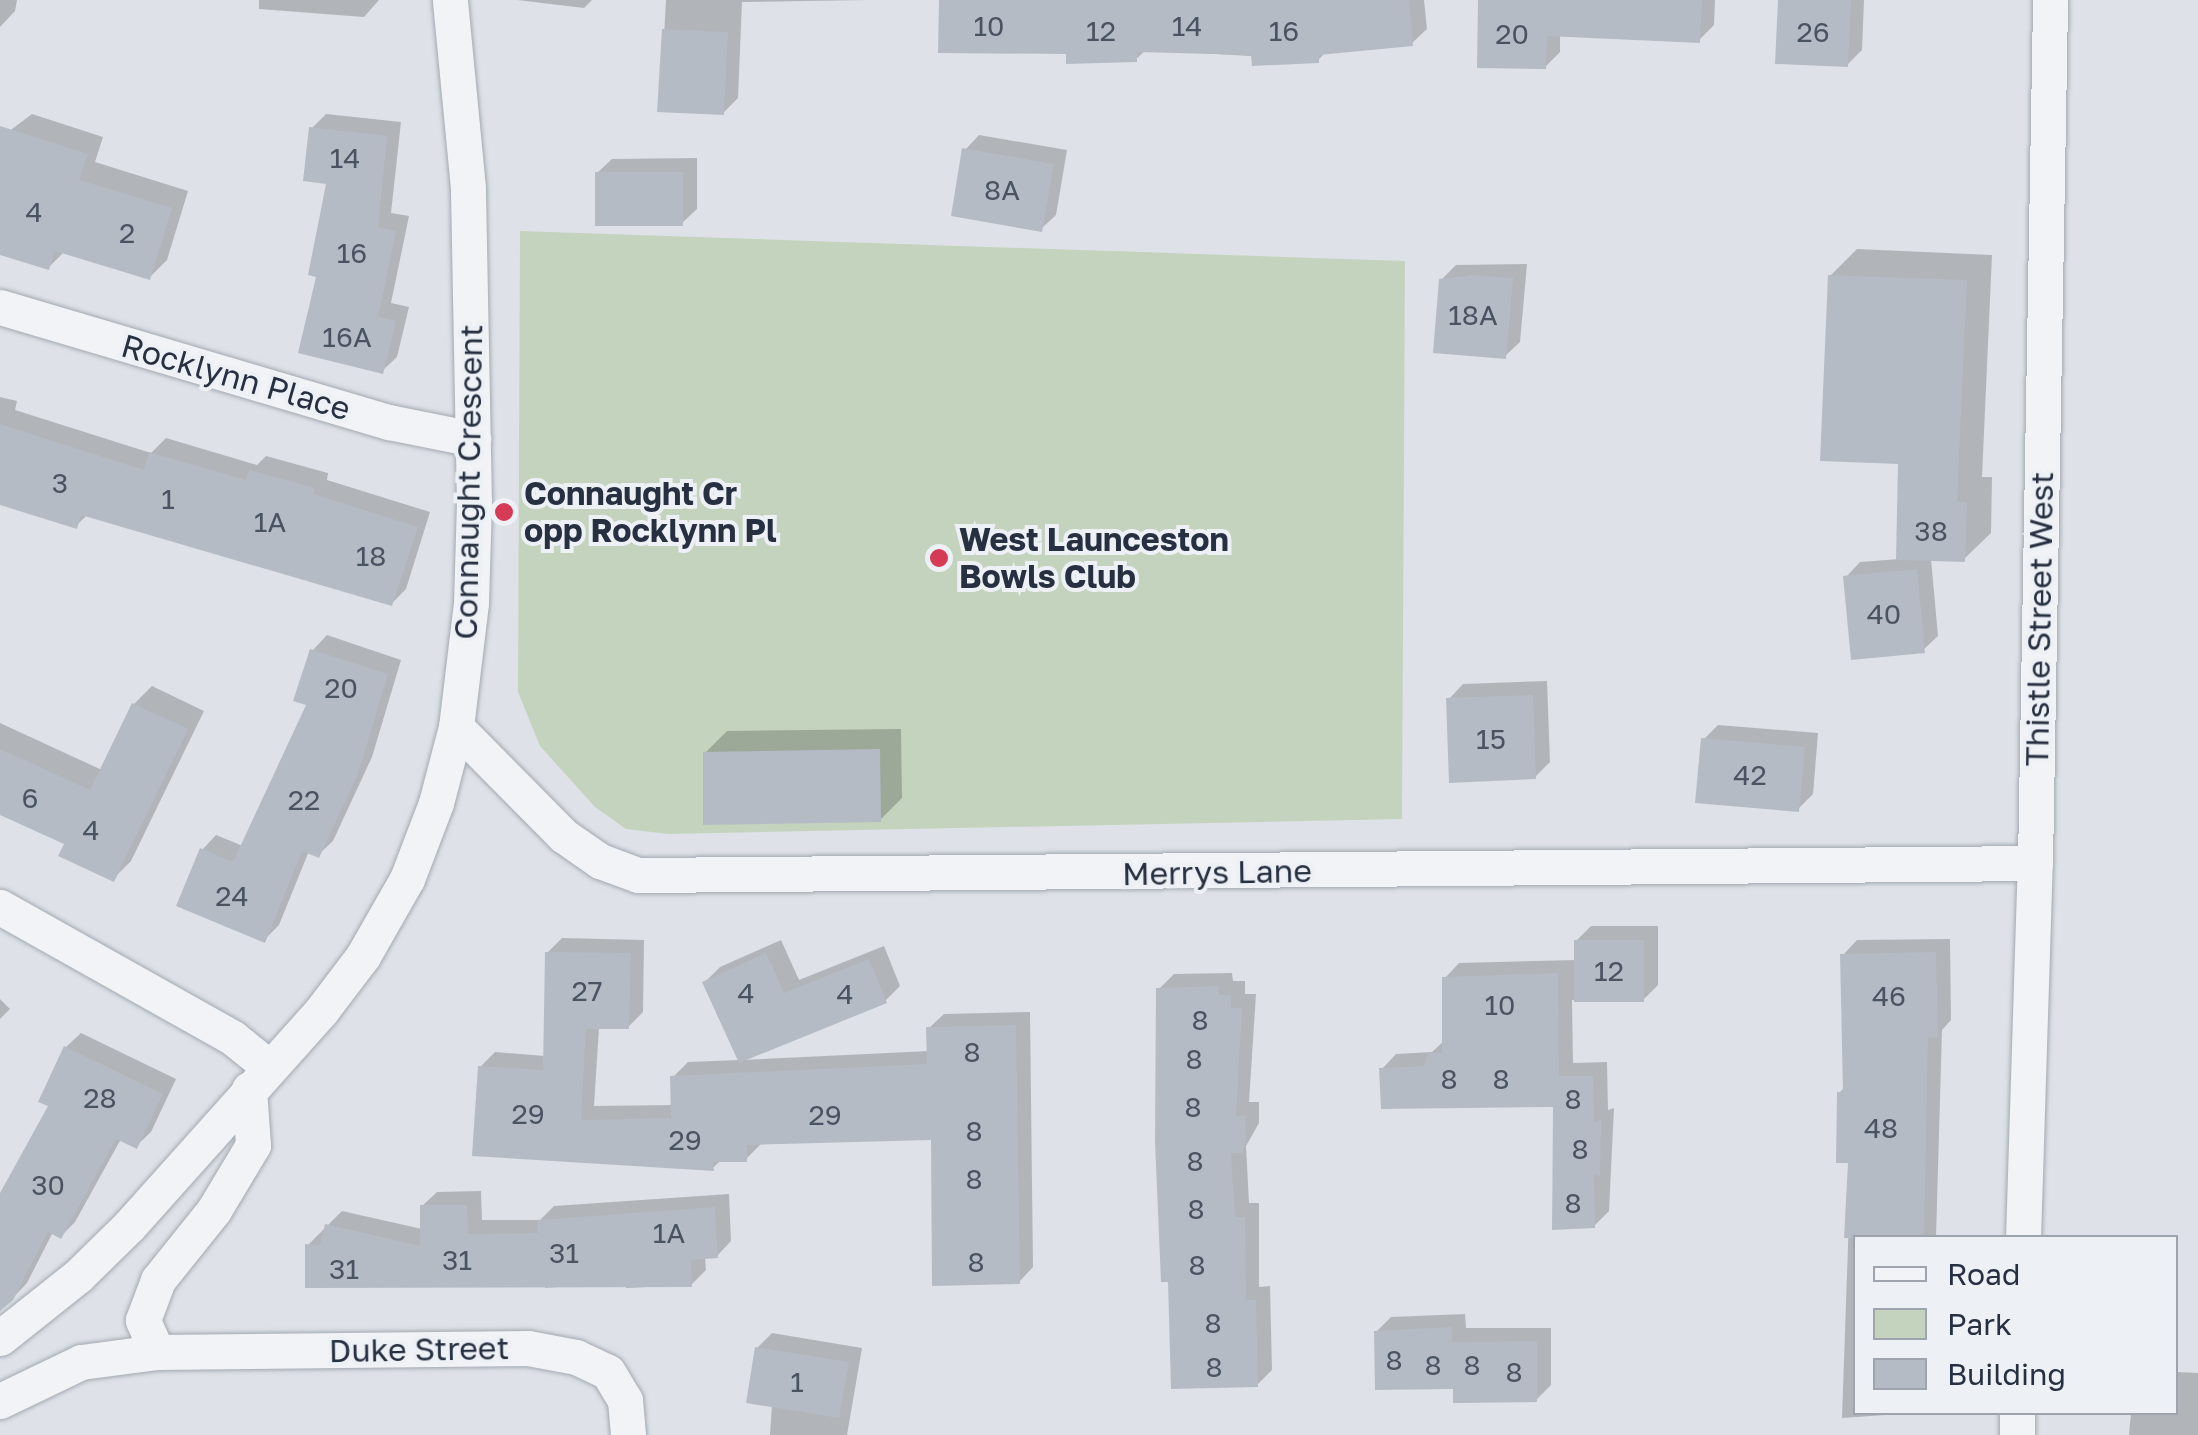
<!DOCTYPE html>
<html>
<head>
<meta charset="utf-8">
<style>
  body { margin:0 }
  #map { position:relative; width:2198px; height:1435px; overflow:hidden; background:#dee2e8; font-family:"Golos Text",sans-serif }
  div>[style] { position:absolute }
  .green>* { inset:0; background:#c4d3be }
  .shadow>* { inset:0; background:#0003 }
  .building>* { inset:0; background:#b5bbc5 }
  .roads { filter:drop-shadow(0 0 2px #a3a9b2) drop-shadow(0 0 2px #a3a9b2) }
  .street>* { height:35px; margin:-17.5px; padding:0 17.5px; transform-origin:17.5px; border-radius:17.5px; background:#f1f3f6 }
  .dots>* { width:28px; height:28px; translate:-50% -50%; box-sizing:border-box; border:5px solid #edf1f6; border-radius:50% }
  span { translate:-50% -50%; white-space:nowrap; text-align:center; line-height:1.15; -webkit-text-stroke:8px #edf1f6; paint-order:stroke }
  .number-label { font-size:28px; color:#4a5361 }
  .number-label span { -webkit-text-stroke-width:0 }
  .street-label { font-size:32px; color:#263040 }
  .poi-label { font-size:32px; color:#263040; font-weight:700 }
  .left { translate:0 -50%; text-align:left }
  .legend { position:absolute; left:1853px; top:1235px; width:325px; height:180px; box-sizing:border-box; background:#edf1f6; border:2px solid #9da4ad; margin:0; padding:12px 18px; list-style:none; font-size:30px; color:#263040 }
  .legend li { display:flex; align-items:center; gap:20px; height:50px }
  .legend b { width:50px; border:2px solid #9da4ad }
</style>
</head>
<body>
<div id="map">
  <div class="green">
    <i style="clip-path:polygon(520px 231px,1405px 261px,1402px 819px,668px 834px,626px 829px,595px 807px,540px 746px,518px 692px)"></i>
  </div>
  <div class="shadow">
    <i style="clip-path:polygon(0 0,17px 0,15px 11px,0 27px)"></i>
    <i style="clip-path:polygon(259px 0,379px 0,364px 17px,259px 9px)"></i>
    <i style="clip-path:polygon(517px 0,592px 0,584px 8px)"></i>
    <i style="clip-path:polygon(666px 0,868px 0,742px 2px,738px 98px,723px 113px,660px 109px)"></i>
    <i style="clip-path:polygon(942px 0,1424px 0,1427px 29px,1412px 43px,1326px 52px,1318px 60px,1146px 50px,1136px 59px,1068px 52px)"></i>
    <i style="clip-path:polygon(1481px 0,1715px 0,1714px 25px,1699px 40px,1560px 34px,1560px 52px,1545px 67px)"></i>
    <i style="clip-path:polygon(1781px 0,1864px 0,1862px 50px,1847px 65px)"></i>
    <i style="clip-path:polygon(32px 114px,103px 137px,95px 162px,188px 191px,167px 260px,150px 277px,65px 251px,48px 268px,0 252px,0 138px)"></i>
    <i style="clip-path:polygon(326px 114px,401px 122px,391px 213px,409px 216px,391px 303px,409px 307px,397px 357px,382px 371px,320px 275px,329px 182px,311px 129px)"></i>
    <i style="clip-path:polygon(979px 135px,1067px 150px,1056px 215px,1041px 229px,965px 150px)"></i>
    <i style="clip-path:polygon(697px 158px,697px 209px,682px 223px,597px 173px,612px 159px)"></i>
    <i style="clip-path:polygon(1857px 249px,1992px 255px,1982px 477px,1992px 477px,1991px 533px,1964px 559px,1931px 559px,1938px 636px,1923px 650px,1846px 577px,1860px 562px,1899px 559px,1901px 462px,1830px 276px)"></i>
    <i style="clip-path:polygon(1527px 264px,1520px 342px,1505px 356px,1441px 280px,1456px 265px)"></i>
    <i style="clip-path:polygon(0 397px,17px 401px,15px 410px,151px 453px,166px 438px,257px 465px,266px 456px,328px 473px,327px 480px,430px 512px,406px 589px,392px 603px,88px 514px,76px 526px,0 495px)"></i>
    <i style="clip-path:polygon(327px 635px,401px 660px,372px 757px,333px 841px,318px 855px,309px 851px,279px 925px,264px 940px,202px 850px,216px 835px,243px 846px,309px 703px,313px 650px)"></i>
    <i style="clip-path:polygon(1547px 681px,1550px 762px,1535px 777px,1449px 699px,1463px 684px)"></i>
    <i style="clip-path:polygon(152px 686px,204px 711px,131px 861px,113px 879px,67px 843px,0 812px,0 723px,102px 770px,134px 704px)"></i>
    <i style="clip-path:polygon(1718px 725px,1818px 733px,1813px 794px,1798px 809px,1703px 740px)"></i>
    <i style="clip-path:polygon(901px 729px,902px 798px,880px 820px,705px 753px,727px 731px)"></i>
    <i style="clip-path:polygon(1591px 926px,1658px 926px,1658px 985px,1643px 1000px,1572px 1000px,1573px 1063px,1607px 1062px,1608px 1110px,1614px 1108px,1609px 1211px,1594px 1226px,1556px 1104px,1382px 1069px,1396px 1054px,1432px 1052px,1445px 1040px,1445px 978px,1459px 963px,1576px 960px,1576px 941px)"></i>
    <i style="clip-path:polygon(562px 938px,644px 940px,643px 1012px,628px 1027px,599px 1027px,594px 1106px,673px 1105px,673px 1077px,688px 1062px,740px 1060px,705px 982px,720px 967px,781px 940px,799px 980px,884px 946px,900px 986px,885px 1001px,742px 1060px,929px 1051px,929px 1028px,944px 1014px,1030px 1012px,1033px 1267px,1019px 1282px,933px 1137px,761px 1144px,746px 1159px,721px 1160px,713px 1168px,475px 1154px,480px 1067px,495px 1052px,545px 1056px,547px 953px)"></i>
    <i style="clip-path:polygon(1950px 939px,1951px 1020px,1942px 1030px,1936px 1238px,1856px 1238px,1856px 1412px,1929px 1412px,1842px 1418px,1851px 1160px,1839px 1093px,1845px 1087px,1843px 955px,1857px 940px)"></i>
    <i style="clip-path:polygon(1232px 973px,1233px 981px,1245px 981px,1245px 994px,1256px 994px,1249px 1102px,1259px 1102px,1259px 1123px,1246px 1146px,1249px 1203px,1259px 1203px,1259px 1287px,1270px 1286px,1272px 1370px,1257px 1385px,1159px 989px,1174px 974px)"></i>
    <i style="clip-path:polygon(0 999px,10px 1009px,0 1019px)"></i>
    <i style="clip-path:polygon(81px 1033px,176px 1079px,151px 1132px,136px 1146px,121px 1139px,75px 1222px,61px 1236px,53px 1232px,27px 1283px,12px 1299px,0 1198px,51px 1105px,66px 1047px)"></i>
    <i style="clip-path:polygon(481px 1191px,482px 1220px,540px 1220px,554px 1206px,729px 1194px,731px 1241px,717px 1256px,705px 1257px,706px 1270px,691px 1285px,626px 1288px,625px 1282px,545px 1288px,544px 1282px,307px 1246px,342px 1211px,422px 1229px,422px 1206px,437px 1192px)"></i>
    <i style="clip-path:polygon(1465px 1314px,1466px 1328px,1551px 1328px,1551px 1385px,1536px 1400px,1455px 1386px,1376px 1332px,1391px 1317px)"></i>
    <i style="clip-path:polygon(772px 1333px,862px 1348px,847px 1435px,770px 1435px,772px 1405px,757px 1348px)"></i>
    <i style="clip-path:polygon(2176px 1372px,2198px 1373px,2198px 1435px,2129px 1435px,2131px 1412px,2176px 1412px)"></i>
  </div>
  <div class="building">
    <i style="clip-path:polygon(939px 0,1409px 0,1413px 46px,1319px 55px,1319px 63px,1252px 66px,1251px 55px,1137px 52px,1137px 62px,1066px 64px,1066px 54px,938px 53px)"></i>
    <i style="clip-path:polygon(1478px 0,1702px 0,1700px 43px,1547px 36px,1546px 69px,1477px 68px)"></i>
    <i style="clip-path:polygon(1778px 0,1851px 0,1848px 67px,1775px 64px)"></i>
    <i style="clip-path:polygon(662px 29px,728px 32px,724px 115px,657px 112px)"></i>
    <i style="clip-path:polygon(0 126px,88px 154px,79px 180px,172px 208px,150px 280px,55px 251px,49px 270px,0 255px)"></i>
    <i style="clip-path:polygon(309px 127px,387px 136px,378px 227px,396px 231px,378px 317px,396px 321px,383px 374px,298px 353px,316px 277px,308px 275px,326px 184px,303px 181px)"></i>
    <i style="clip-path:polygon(962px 148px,1054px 164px,1042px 232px,951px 216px)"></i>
    <i style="clip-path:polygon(595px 172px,683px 172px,683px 226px,595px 226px)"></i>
    <i style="clip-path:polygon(1473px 275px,1513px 278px,1506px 359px,1433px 353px,1439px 279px)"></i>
    <i style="clip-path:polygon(1828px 275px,1967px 280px,1957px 502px,1967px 502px,1965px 562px,1896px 560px,1898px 464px,1820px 461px)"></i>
    <i style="clip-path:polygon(0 424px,144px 470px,149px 452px,246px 480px,249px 470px,315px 488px,313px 494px,418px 527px,392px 606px,81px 515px,77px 529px,0 505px)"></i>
    <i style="clip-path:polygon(1917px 569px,1925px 653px,1851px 660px,1843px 576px)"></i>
    <i style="clip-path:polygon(310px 649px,388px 674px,358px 774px,319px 858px,302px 851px,265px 943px,176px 906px,200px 848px,233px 862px,306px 705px,293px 701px)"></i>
    <i style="clip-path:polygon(1533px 695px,1536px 779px,1449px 783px,1446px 698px)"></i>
    <i style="clip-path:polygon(132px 703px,188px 729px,114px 882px,58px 856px,64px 844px,0 815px,0 749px,90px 790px)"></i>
    <i style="clip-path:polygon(1701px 738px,1805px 747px,1799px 812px,1695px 803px)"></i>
    <i style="clip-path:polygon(880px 749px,881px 822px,703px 825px,703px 752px)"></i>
    <i style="clip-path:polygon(1574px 940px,1644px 940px,1644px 1002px,1574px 1002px)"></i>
    <i style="clip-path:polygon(545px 952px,631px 953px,629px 1029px,586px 1029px,581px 1120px,671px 1118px,670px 1076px,927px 1064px,926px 1027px,1016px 1025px,1020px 1284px,932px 1286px,931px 1140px,747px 1145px,747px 1162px,713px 1162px,714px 1171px,472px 1156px,478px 1066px,543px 1070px)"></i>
    <i style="clip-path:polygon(1936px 952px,1938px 1037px,1928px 1038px,1924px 1238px,1844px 1238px,1848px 1163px,1836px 1163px,1837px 1092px,1843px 1092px,1840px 954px)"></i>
    <i style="clip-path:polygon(766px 953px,784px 993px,869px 959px,887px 1003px,739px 1063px,702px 982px)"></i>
    <i style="clip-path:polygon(1558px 973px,1559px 1076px,1593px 1076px,1594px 1123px,1601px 1120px,1600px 1176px,1594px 1175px,1595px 1228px,1552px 1230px,1553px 1107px,1381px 1109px,1379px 1068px,1424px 1066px,1428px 1053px,1442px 1053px,1442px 977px)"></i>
    <i style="clip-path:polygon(1218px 986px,1219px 995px,1231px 995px,1231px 1008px,1242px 1008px,1236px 1116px,1245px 1115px,1246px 1140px,1242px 1153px,1231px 1153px,1235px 1217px,1245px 1217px,1246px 1300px,1256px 1300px,1258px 1387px,1171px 1389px,1168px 1282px,1161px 1282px,1155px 1142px,1156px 988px)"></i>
    <i style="clip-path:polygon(64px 1046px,163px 1094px,137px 1149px,116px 1139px,61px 1239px,48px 1232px,13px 1300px,0 1311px,0 1193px,48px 1106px,38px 1102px)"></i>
    <i style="clip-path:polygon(420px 1205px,467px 1205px,468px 1234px,538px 1233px,537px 1220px,715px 1207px,718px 1258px,691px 1260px,692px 1287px,305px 1288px,305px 1244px,320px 1245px,325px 1224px,420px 1246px)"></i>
    <i style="clip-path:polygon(1452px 1327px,1452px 1342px,1537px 1341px,1537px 1402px,1453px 1403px,1453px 1389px,1375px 1390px,1374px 1331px)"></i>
    <i style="clip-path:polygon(755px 1347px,849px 1362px,839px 1418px,746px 1403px)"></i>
  </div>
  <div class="roads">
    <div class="street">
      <i style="left:0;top:307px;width:406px;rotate:16.5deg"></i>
      <i style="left:389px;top:422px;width:86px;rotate:11.4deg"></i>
      <i style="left:456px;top:727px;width:153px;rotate:45.3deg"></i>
      <i style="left:564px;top:836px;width:44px;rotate:34.8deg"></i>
      <i style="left:600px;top:861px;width:40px;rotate:20.2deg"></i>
      <i style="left:638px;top:875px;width:1397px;rotate:-0.49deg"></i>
      <i style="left:0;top:907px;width:267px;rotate:29.3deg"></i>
      <i style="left:233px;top:1038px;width:46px;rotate:38.9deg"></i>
      <i style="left:2023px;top:1238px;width:375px;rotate:-88.2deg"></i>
      <i style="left:2035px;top:863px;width:863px;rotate:-89deg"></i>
      <i style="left:0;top:1338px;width:100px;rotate:-38.5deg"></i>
      <i style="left:78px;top:1276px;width:71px;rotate:-44.4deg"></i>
      <i style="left:129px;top:1226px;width:290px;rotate:-48.2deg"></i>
      <i style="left:322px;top:1010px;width:68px;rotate:-52.8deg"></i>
      <i style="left:363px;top:956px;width:89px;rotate:-60.3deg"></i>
      <i style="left:407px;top:879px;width:81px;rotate:-69.1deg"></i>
      <i style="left:436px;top:803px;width:79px;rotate:-75.3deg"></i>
      <i style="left:456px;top:727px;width:125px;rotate:-83.1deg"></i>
      <i style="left:471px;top:603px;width:99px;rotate:-88.3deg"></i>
      <i style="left:474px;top:504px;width:316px;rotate:-91.1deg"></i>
      <i style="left:468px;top:188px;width:189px;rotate:-95.5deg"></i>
      <i style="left:157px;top:1352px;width:35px;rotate:-114deg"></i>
      <i style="left:143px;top:1320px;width:43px;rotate:-69.4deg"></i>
      <i style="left:158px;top:1280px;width:90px;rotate:-51.3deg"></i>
      <i style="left:214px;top:1210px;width:76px;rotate:-59deg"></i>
      <i style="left:253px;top:1145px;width:56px;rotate:-94.1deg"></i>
      <i style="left:0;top:1401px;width:90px;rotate:-25.7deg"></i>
      <i style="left:81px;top:1362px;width:77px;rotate:-7.5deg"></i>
      <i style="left:157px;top:1352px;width:371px;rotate:-0.6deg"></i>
      <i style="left:528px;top:1348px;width:49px;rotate:10.6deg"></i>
      <i style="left:576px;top:1357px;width:35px;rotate:25deg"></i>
      <i style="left:608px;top:1372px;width:33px;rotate:59deg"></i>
      <i style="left:625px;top:1400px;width:35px;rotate:85deg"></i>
      <i style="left:2017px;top:1435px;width:23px;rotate:-90deg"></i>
    </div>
  </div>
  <div class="dots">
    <i style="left:504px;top:512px;background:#d53b55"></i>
    <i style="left:939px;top:558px;background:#d53b55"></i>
  </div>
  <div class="number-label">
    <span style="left:989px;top:26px">10</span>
    <span style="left:1187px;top:26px">14</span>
    <span style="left:1101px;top:31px">12</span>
    <span style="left:1284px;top:31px">16</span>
    <span style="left:1813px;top:32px">26</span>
    <span style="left:1512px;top:34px">20</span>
    <span style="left:345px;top:158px">14</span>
    <span style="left:1002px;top:190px">8A</span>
    <span style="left:34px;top:212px">4</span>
    <span style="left:127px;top:233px">2</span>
    <span style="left:352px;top:253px">16</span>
    <span style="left:1473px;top:315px">18A</span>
    <span style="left:347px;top:337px">16A</span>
    <span style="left:60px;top:483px">3</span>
    <span style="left:168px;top:499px">1</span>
    <span style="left:270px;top:522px">1A</span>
    <span style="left:1931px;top:531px">38</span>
    <span style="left:371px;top:556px">18</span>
    <span style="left:1884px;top:614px">40</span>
    <span style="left:341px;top:688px">20</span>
    <span style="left:1491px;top:739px">15</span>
    <span style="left:1750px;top:775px">42</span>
    <span style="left:30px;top:798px">6</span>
    <span style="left:304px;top:800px">22</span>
    <span style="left:91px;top:830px">4</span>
    <span style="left:232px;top:896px">24</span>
    <span style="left:1609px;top:971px">12</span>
    <span style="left:587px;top:991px">27</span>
    <span style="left:746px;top:993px">4</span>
    <span style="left:845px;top:994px">4</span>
    <span style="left:1889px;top:996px">46</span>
    <span style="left:1500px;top:1005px">10</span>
    <span style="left:1200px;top:1020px">8</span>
    <span style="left:972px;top:1052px">8</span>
    <span style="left:1194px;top:1059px">8</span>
    <span style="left:1449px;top:1079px">8</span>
    <span style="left:1501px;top:1079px">8</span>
    <span style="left:100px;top:1098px">28</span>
    <span style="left:1573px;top:1099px">8</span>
    <span style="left:1193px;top:1107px">8</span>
    <span style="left:528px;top:1114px">29</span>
    <span style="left:825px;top:1115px">29</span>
    <span style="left:1881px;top:1128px">48</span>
    <span style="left:974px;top:1131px">8</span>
    <span style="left:685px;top:1140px">29</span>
    <span style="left:1580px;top:1149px">8</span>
    <span style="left:1195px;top:1161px">8</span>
    <span style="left:974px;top:1179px">8</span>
    <span style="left:48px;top:1185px">30</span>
    <span style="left:1573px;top:1203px">8</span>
    <span style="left:1196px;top:1209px">8</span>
    <span style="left:669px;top:1233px">1A</span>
    <span style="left:564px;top:1253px">31</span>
    <span style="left:457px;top:1260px">31</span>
    <span style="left:976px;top:1262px">8</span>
    <span style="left:1197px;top:1265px">8</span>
    <span style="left:344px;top:1269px">31</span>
    <span style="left:1213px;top:1323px">8</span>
    <span style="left:1394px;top:1360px">8</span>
    <span style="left:1433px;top:1365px">8</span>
    <span style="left:1472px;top:1365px">8</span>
    <span style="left:1214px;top:1367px">8</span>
    <span style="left:1514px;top:1372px">8</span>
    <span style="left:797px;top:1382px">1</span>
  </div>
  <div class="street-label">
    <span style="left:236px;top:377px;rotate:16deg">Rocklynn Place</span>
    <span style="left:468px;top:482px;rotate:-89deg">Connaught Crescent</span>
    <span style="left:2039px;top:619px;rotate:-89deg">Thistle Street West</span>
    <span style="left:1217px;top:872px;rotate:-1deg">Merrys Lane</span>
    <span style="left:419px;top:1349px;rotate:-1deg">Duke Street</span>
  </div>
  <div class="poi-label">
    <span class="left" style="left:524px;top:512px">Connaught Cr<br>opp Rocklynn Pl</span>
    <span class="left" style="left:959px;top:558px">West Launceston<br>Bowls Club</span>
  </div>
  <ul class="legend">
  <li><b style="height:12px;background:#f1f3f6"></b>Road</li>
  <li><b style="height:28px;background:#c4d3be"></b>Park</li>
  <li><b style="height:28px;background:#b5bbc5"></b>Building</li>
  </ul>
</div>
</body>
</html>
